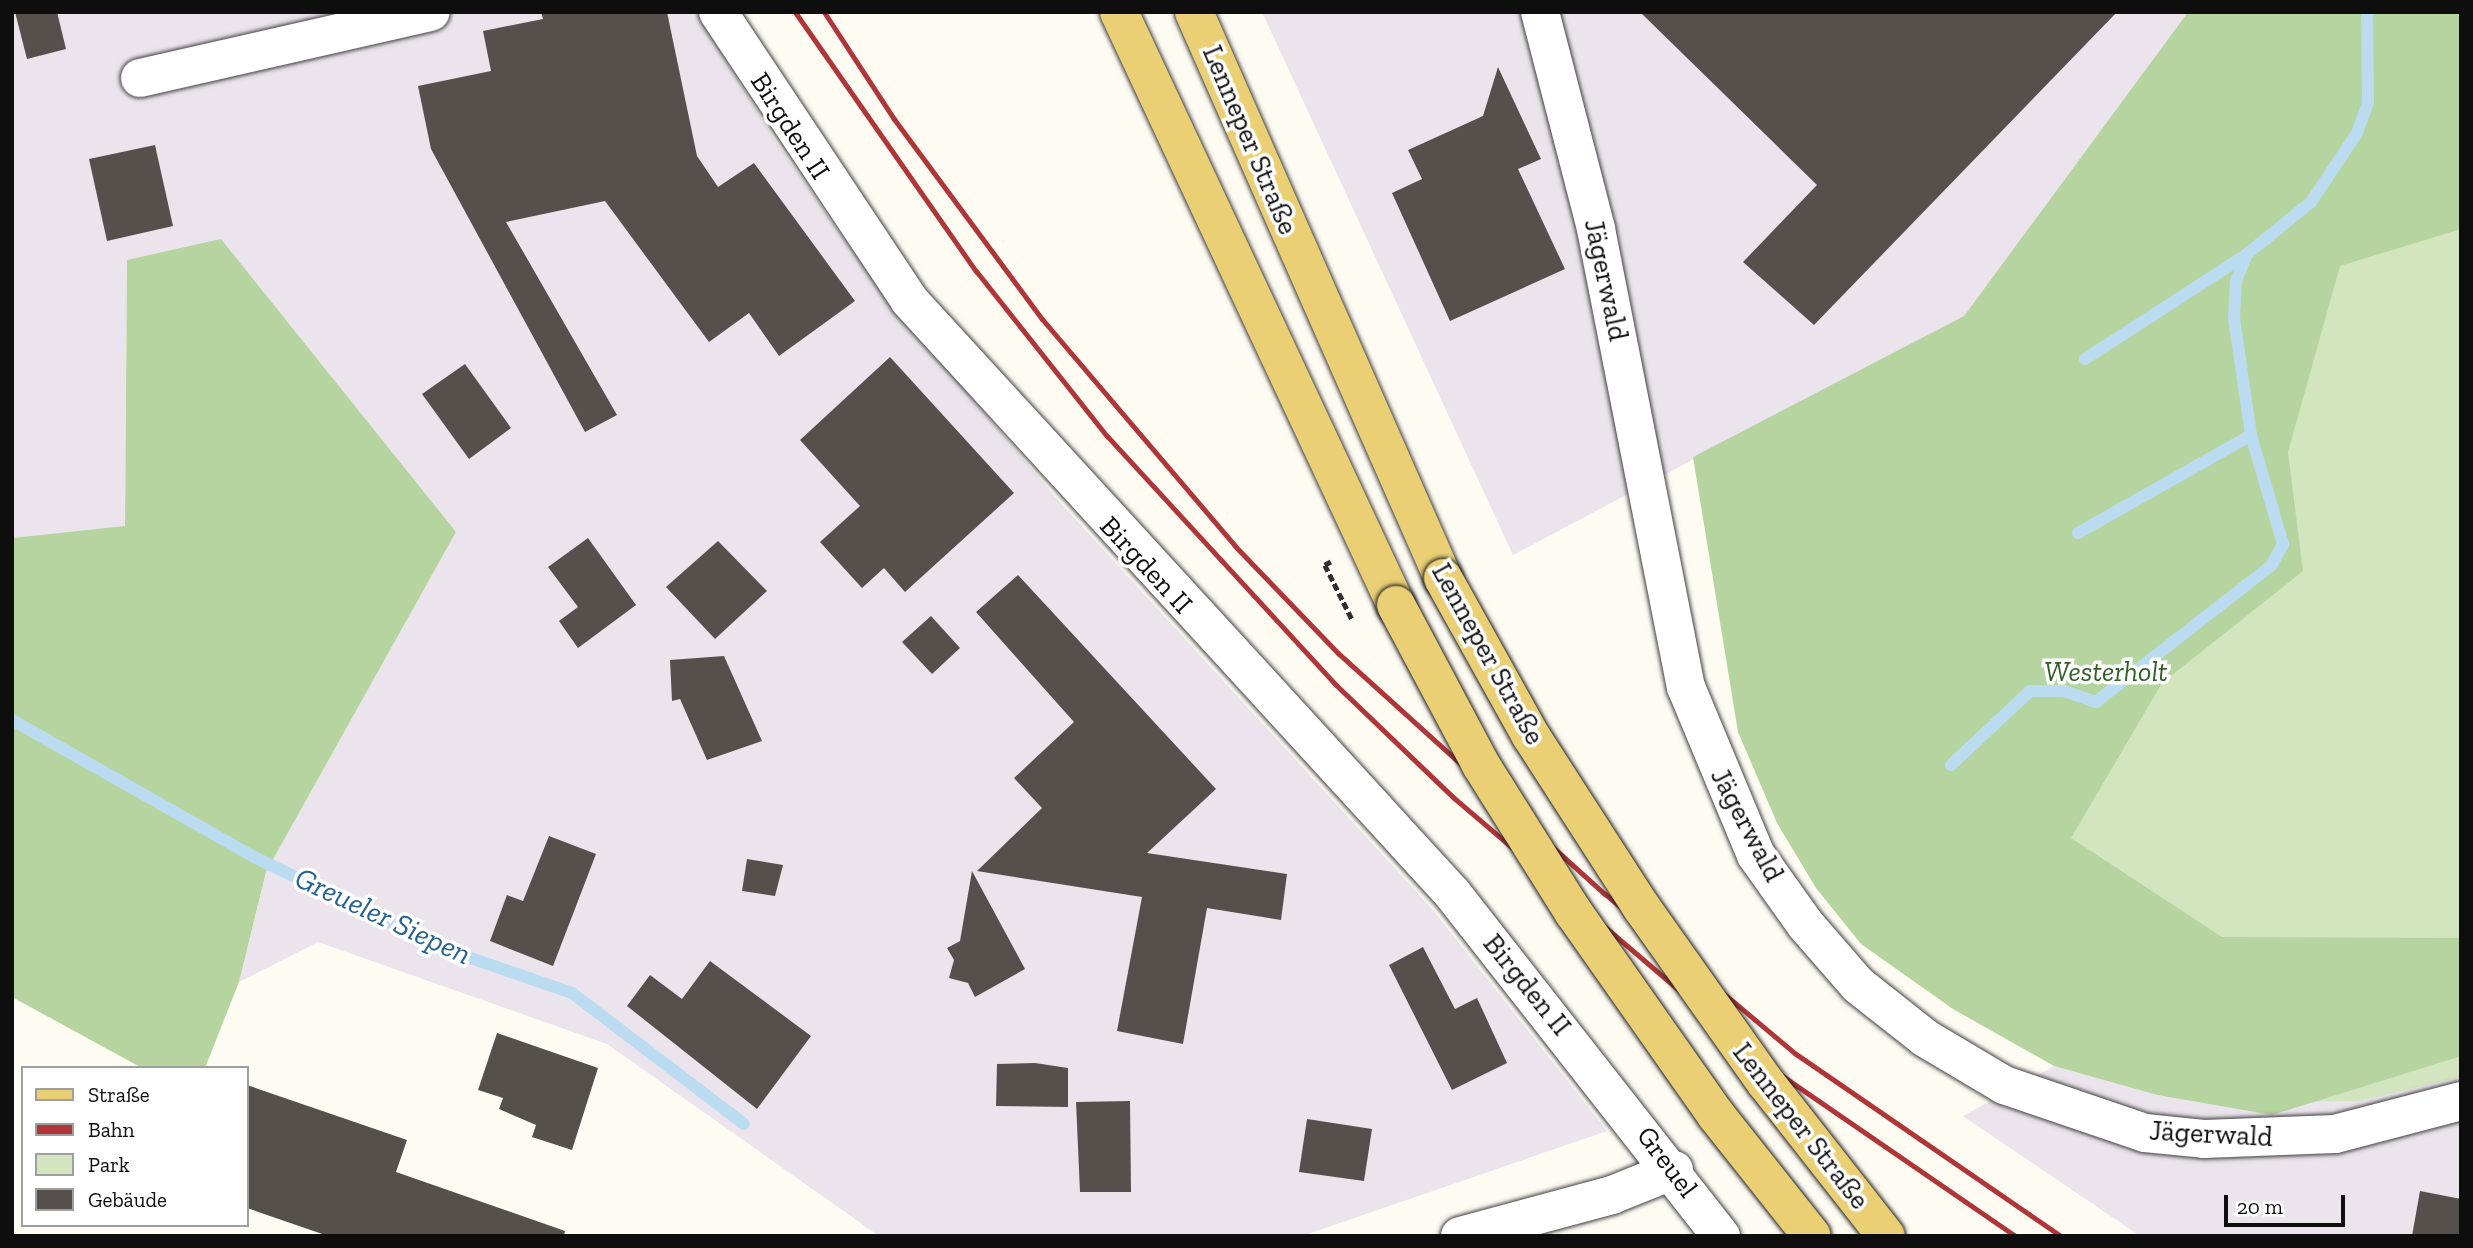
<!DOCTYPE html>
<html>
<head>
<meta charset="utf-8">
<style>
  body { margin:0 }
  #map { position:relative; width:2473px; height:1248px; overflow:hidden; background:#fdfbf2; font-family:"Zilla Slab",serif }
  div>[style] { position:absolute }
  .industrial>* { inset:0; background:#ebe4ec }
  .green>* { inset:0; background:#d2e5be }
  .forest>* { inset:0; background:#b6d49f }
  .stream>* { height:12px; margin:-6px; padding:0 6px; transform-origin:6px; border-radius:6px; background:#bbdbf0 }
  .building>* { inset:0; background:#56504c }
  .path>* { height:4.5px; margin-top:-2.25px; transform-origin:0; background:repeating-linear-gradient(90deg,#303030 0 7px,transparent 0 10.5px) }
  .roads { filter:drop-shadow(0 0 2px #414141) drop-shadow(0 0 2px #414141) }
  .minor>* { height:38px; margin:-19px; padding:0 19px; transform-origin:19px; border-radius:19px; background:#fff }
  .major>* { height:38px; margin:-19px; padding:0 19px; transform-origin:19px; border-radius:19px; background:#eacf75 }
  .rail>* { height:5px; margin:-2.5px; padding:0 2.5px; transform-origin:2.5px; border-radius:2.5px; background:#b03539 }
  .bridges { filter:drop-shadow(0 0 2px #1f1f1f) drop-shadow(0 0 2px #1f1f1f) }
  .major-bridge>* { height:38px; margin:-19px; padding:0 19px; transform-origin:19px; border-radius:19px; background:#eacf75 }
  span { translate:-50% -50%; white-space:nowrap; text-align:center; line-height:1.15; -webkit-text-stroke:7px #fff; paint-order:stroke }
  .street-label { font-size:28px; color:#0e0e0e }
  .park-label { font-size:28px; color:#315f26; font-style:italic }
  .water-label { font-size:30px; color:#256193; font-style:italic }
  .frame { position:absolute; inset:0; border:14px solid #0e0e0e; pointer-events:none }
  .legend { position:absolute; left:21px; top:1066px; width:228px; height:161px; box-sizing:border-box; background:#fff; border:2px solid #9f9f9f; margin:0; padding:9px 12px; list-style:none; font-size:21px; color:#0e0e0e }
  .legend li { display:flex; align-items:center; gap:14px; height:35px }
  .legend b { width:35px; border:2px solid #9f9f9f }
  .scale { position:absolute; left:2224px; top:1195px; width:121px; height:32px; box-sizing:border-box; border:4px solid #0e0e0e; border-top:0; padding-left:9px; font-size:21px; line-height:24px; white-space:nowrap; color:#0e0e0e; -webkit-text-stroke:5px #fff; paint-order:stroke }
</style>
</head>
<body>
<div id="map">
  <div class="industrial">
    <i style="clip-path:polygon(12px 12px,696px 12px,776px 142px,869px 274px,1056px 498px,1432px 909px,1607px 1131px,1302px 1236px,879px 1236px,607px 1044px,318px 942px,239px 982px,266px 872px,456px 532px,127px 260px,125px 527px,12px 538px)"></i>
    <i style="clip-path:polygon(1262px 12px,2188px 12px,1964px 316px,1513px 555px)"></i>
    <i style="clip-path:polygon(2461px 1056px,2461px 1236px,2140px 1236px,1963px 1116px,2054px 1066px,2157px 1095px,2272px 1115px)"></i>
  </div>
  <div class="green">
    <i style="clip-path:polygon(2461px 12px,2461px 1077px,2359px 1101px,2256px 1102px,2062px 1063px,2005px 321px)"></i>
  </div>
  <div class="forest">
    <i style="clip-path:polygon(2188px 12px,2461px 12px,2461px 229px,2340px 266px,2288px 452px,2303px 571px,2162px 683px,2071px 838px,2222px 937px,2461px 938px,2461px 1056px,2272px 1115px,2157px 1095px,2054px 1066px,1953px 1009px,1861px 944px,1816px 888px,1777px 823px,1738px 732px,1693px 457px,1964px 316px)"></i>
    <i style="clip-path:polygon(221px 239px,456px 532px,266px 872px,239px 982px,205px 1068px,142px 1068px,12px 997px,12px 538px,125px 526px,127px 260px)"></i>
  </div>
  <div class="stream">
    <i style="left:2085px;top:359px;width:193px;rotate:-32.9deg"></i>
    <i style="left:2078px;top:533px;width:199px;rotate:-29.5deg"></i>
    <i style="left:12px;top:720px;width:278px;rotate:29.5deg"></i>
    <i style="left:254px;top:857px;width:209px;rotate:25.8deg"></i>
    <i style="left:442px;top:948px;width:138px;rotate:19.1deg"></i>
    <i style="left:572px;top:993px;width:216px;rotate:37.3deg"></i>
    <i style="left:1951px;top:765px;width:108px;rotate:-43.1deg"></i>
    <i style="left:2030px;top:691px;width:34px"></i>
    <i style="left:2064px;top:691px;width:34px;rotate:19deg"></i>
    <i style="left:2096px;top:702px;width:222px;rotate:-37.9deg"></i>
    <i style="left:2271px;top:566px;width:25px;rotate:-61deg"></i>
    <i style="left:2283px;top:544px;width:114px;rotate:-106.4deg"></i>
    <i style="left:2251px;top:435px;width:117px;rotate:-98.3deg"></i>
    <i style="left:2234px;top:319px;width:38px;rotate:-87deg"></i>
    <i style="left:2236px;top:281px;width:29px;rotate:-68deg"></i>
    <i style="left:2247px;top:254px;width:82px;rotate:-39.1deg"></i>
    <i style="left:2311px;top:202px;width:83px;rotate:-56.3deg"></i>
    <i style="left:2357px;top:133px;width:33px;rotate:-70deg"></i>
    <i style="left:2368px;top:102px;width:90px;rotate:-90.6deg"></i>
  </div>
  <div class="building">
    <i style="clip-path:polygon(15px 12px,57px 12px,66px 49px,27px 59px)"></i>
    <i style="clip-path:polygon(541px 12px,667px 12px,697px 156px,718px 187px,754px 163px,855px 301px,779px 356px,749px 313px,709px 342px,605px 201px,506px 222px,617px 415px,585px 432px,431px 149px,418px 86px,491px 71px,483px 31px,543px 19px)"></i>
    <i style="clip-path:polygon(1640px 12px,2117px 12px,1814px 325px,1743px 262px,1817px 185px)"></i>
    <i style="clip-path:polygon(1498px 67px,1541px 159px,1518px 169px,1565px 269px,1450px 321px,1392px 193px,1422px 179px,1408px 150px,1483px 116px)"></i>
    <i style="clip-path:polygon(155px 145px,173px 226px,107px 241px,89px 159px)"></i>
    <i style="clip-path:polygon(890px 357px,1014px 493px,905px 592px,884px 568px,862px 588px,820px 542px,860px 506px,800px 440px)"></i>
    <i style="clip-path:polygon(465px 364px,511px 428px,469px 459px,422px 394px)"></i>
    <i style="clip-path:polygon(588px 538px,636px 605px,578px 648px,559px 621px,578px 607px,548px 567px)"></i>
    <i style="clip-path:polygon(718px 541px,767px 591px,715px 639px,666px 587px)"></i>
    <i style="clip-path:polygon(1018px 575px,1216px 789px,1147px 853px,1287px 874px,1281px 920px,1207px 908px,1183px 1044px,1117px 1031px,1142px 897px,977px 871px,1042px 808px,1014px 778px,1074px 722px,976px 612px)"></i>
    <i style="clip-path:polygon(931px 616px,960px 648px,932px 674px,902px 642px)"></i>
    <i style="clip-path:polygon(724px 656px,762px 741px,707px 760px,680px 699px,672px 701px,670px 660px)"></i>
    <i style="clip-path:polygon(549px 836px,596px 854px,553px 966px,490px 941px,507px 895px,523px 901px)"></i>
    <i style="clip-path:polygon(747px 859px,783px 865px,775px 896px,742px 891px)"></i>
    <i style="clip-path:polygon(972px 871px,1025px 969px,975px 997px,968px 983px,949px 978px,954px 960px,947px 948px,960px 941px)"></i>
    <i style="clip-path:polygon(1423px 947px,1455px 1009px,1477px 998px,1507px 1063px,1452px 1090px,1389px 965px)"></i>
    <i style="clip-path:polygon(710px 961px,811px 1036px,757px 1109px,627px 1006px,650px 975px,682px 999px)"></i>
    <i style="clip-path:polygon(497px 1033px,598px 1068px,572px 1150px,532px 1137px,536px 1125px,499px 1109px,503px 1098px,478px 1090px)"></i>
    <i style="clip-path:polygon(1035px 1063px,1068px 1068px,1068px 1107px,996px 1106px,997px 1064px)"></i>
    <i style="clip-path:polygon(247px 1085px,407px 1140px,396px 1172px,565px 1231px,564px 1236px,328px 1236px,247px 1208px)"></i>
    <i style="clip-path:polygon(1130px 1101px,1131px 1192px,1080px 1192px,1076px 1102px)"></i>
    <i style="clip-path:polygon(1307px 1119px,1372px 1129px,1364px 1181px,1299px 1172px)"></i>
    <i style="clip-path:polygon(2420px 1191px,2461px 1199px,2461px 1236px,2412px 1236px)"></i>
  </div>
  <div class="path">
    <i style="left:1331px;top:562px;width:7px;rotate:153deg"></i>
    <i style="left:1325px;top:565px;width:60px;rotate:63.4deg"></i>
  </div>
  <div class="roads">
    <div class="minor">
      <i style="left:718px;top:12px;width:346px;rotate:56.4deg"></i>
      <i style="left:909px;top:300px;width:804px;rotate:47.52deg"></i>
      <i style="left:1452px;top:893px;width:436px;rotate:51.9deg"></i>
      <i style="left:1540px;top:12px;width:224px;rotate:75.5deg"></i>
      <i style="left:1596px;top:229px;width:467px;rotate:78.9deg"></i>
      <i style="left:1686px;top:687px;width:182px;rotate:67.4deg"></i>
      <i style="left:1756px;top:855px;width:85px;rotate:54.6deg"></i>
      <i style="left:1805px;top:924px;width:81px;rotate:49deg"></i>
      <i style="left:1858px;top:985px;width:85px;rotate:38.3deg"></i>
      <i style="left:1925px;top:1038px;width:92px;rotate:30.7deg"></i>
      <i style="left:2004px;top:1085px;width:149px;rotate:18.8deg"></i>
      <i style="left:2145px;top:1133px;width:59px;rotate:5.8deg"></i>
      <i style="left:2204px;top:1139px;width:131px;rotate:-2.2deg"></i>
      <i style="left:2335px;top:1134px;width:130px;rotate:-14.7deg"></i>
      <i style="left:140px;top:78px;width:298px;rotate:-12.8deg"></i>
      <i style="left:1460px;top:1236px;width:157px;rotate:-15.1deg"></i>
      <i style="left:1612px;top:1195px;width:67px;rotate:-22deg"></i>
    </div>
    <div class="major">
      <i style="left:1119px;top:12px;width:655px;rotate:64.96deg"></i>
      <i style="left:1194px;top:12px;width:618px;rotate:66.25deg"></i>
    </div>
  </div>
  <div class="rail">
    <i style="left:795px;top:12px;width:316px;rotate:55.1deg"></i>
    <i style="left:976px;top:271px;width:211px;rotate:51.6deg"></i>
    <i style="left:1107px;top:436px;width:335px;rotate:47.4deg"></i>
    <i style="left:1334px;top:683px;width:166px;rotate:43.8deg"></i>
    <i style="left:1454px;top:798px;width:409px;rotate:40.5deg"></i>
    <i style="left:1765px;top:1064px;width:303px;rotate:34.5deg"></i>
    <i style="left:824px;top:12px;width:128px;rotate:56.8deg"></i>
    <i style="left:894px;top:119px;width:249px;rotate:53.5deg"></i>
    <i style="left:1042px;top:319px;width:298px;rotate:49.6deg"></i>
    <i style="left:1235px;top:546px;width:149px;rotate:46.1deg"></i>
    <i style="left:1338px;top:653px;width:360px;rotate:42.1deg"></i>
    <i style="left:1605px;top:894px;width:249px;rotate:40deg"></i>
    <i style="left:1796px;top:1054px;width:321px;rotate:34.5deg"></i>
  </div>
  <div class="bridges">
    <div class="major-bridge">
      <i style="left:1443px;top:578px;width:181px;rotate:60.9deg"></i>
      <i style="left:1531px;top:736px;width:205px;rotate:57.2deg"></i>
      <i style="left:1642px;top:908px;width:214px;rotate:54.7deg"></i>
      <i style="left:1766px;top:1083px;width:194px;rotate:51.9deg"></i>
      <i style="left:1396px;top:605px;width:181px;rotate:62deg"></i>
      <i style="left:1481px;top:765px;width:175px;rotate:57.9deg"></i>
      <i style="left:1574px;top:913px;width:247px;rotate:54.9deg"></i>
      <i style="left:1716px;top:1115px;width:154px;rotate:51.6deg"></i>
    </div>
  </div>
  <div class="street-label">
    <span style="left:790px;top:126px;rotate:57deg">Birgden II</span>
    <span style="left:1250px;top:140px;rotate:67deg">Lenneper Straße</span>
    <span style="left:1606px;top:280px;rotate:78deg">Jägerwald</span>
    <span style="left:1146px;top:565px;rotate:47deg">Birgden II</span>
    <span style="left:1488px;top:654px;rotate:61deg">Lenneper Straße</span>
    <span style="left:1747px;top:825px;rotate:62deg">Jägerwald</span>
    <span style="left:1527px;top:985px;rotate:51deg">Birgden II</span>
    <span style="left:1801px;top:1126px;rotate:52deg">Lenneper Straße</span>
    <span style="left:2211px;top:1134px;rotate:3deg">Jägerwald</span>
    <span style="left:1667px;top:1162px;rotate:53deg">Greuel</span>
  </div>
  <div class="park-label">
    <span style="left:2106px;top:672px">Westerholt</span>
  </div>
  <div class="water-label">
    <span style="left:383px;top:916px;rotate:25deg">Greueler Siepen</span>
  </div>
  <div class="frame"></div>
  <ul class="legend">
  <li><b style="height:9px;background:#eacf75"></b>Straße</li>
  <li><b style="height:9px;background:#b03539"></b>Bahn</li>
  <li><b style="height:19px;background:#d2e5be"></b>Park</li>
  <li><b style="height:19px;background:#56504c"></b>Gebäude</li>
  </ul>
  <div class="scale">20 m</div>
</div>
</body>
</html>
